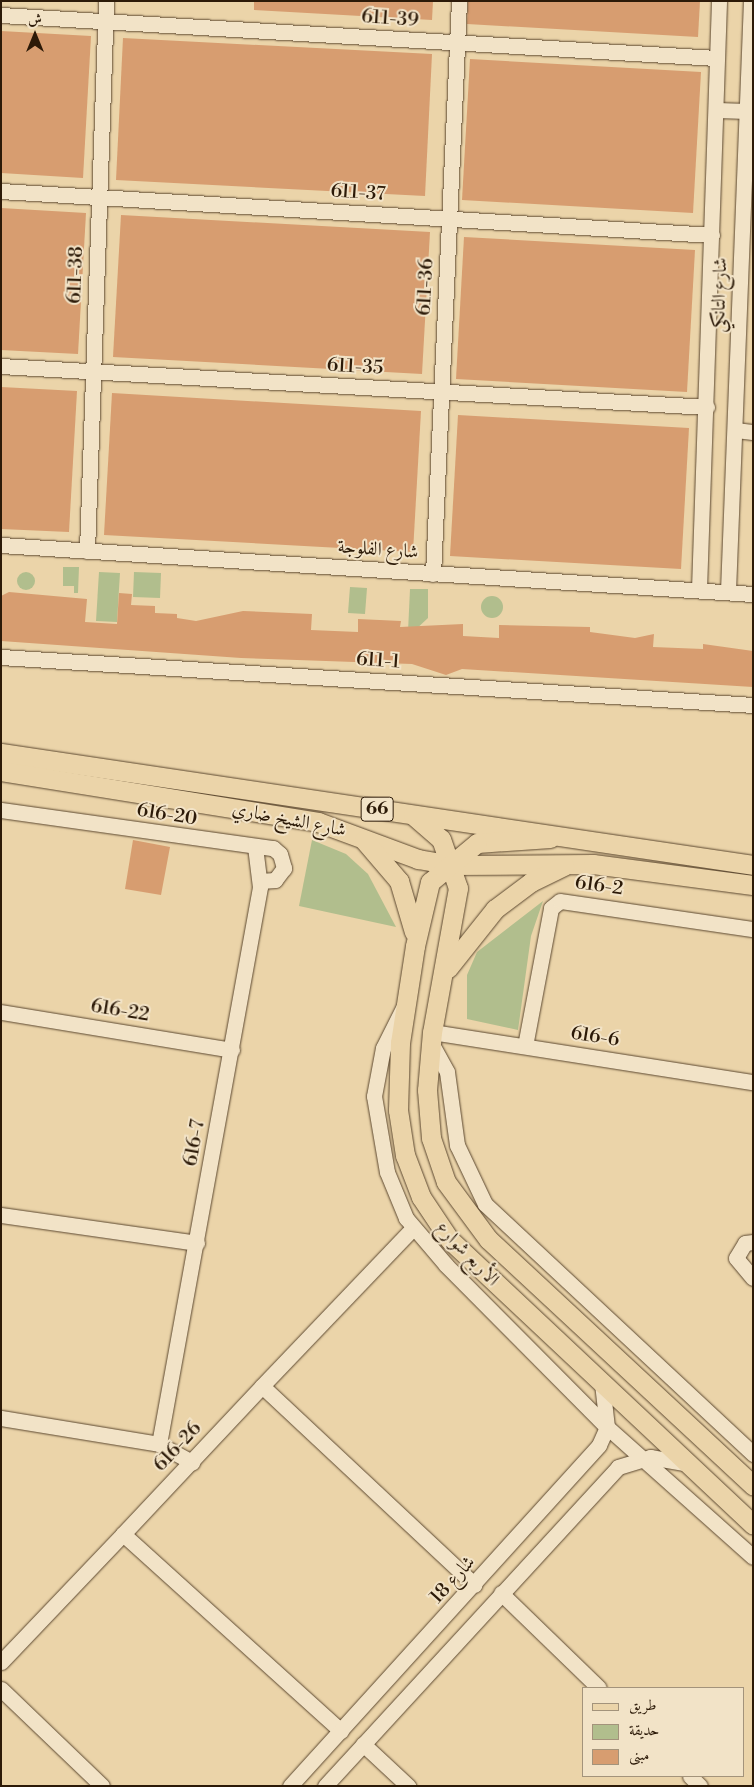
<!DOCTYPE html>
<html>
<head>
<meta charset="utf-8">
<style>
  body { margin:0 }
  #map { position:relative; width:754px; height:1787px; overflow:hidden; background:#ebd4a9; font-family:"Libre Bodoni",Amiri,serif }
  div>[style] { position:absolute }
  .green>* { inset:0; background:#b1be8d }
  .round { border-radius:50% }
  .building>* { inset:0; background:#d79d70 }
  .roads { filter:drop-shadow(0 0 1px #5c4830) drop-shadow(0 0 1px #5c4830) }
  .minor>* { height:15px; margin:-7.5px; padding:0 7.5px; transform-origin:7.5px; border-radius:7.5px; background:#f2e3c7 }
  .major>* { height:19px; margin:-9.5px; padding:0 9.5px; transform-origin:9.5px; border-radius:9.5px; background:#ebd4a9 }
  span { translate:-50% -50%; white-space:nowrap; text-align:center; line-height:1.15; -webkit-text-stroke:4px #f2e3c7; paint-order:stroke }
  .shield-label span { padding:1px 4px; background:#f2e3c7; border:1px solid; border-radius:4px; -webkit-text-stroke-width:0 }
  .shield-label { font-size:18px; color:#2c1a08; font-weight:700 }
  .street-label { font-size:19px; color:#2c1a08 }
  .frame { position:absolute; inset:0; border:2px solid #2c1a08; pointer-events:none }
  .legend { position:absolute; left:582px; top:1687px; width:162px; height:90px; box-sizing:border-box; background:#f2e3c7; border:1px solid #a3937b; margin:0; padding:6px 9px; list-style:none; font-size:15px; color:#2c1a08 }
  .legend li { display:flex; align-items:center; gap:10px; height:25px }
  .legend b { width:25px; border:1px solid #a3937b }
  .north { position:absolute; left:10px; top:10px; width:50px; height:50px; -webkit-text-stroke:4px #f2e3c7; paint-order:stroke; rotate:0deg; font-size:14px; font-weight:700; line-height:20px; text-align:center; color:#2c1a08 }
  .north::after { content:''; display:block; margin:auto; width:18px; height:22px; background:#2c1a08; clip-path:polygon(50% 0,100% 100%,50% 72%,0 100%) }
</style>
</head>
<body>
<div id="map">
  <div class="green">
    <i style="clip-path:polygon(63px 567px,79px 567px,78px 593px,74px 593px,74px 586px,63px 586px)"></i>
    <i style="clip-path:polygon(99px 572px,120px 573px,117px 622px,96px 621px)"></i>
    <i style="clip-path:polygon(134px 572px,161px 573px,160px 598px,133px 597px)"></i>
    <i class="round" style="left:17px;top:572px;width:18px;height:18px"></i>
    <i style="clip-path:polygon(350px 587px,367px 588px,365px 614px,348px 613px)"></i>
    <i style="clip-path:polygon(410px 589px,428px 589px,428px 618px,413px 632px,408px 632px)"></i>
    <i class="round" style="left:481px;top:596px;width:22px;height:22px"></i>
    <i style="clip-path:polygon(312px 840px,346px 854px,368px 874px,396px 927px,299px 906px)"></i>
    <i style="clip-path:polygon(543px 901px,531px 936px,518px 1030px,467px 1019px,467px 975px,477px 952px)"></i>
  </div>
  <div class="building">
    <i style="clip-path:polygon(254px 1px,433px 1px,432px 20px,254px 10px)"></i>
    <i style="clip-path:polygon(468px 1px,700px 1px,698px 37px,467px 24px)"></i>
    <i style="clip-path:polygon(1px 31px,91px 36px,83px 178px,1px 173px)"></i>
    <i style="clip-path:polygon(123px 38px,432px 54px,425px 196px,116px 180px)"></i>
    <i style="clip-path:polygon(470px 59px,701px 72px,693px 213px,462px 200px)"></i>
    <i style="clip-path:polygon(1px 208px,86px 213px,78px 354px,1px 350px)"></i>
    <i style="clip-path:polygon(121px 215px,430px 232px,422px 374px,113px 357px)"></i>
    <i style="clip-path:polygon(464px 237px,695px 250px,687px 392px,456px 379px)"></i>
    <i style="clip-path:polygon(1px 387px,77px 391px,69px 532px,1px 529px)"></i>
    <i style="clip-path:polygon(112px 393px,421px 411px,413px 552px,104px 535px)"></i>
    <i style="clip-path:polygon(458px 415px,689px 428px,681px 569px,450px 556px)"></i>
    <i style="clip-path:polygon(9px 592px,87px 599px,85px 622px,117px 624px,119px 593px,132px 594px,131px 605px,155px 606px,155px 613px,177px 614px,177px 618px,196px 621px,243px 611px,312px 614px,311px 630px,358px 632px,358px 619px,401px 621px,400px 627px,463px 624px,463px 636px,499px 638px,499px 625px,590px 627px,590px 632px,635px 638px,654px 634px,653px 647px,703px 649px,703px 644px,753px 651px,753px 687px,462px 669px,446px 675px,412px 664px,241px 658px,1px 641px,1px 596px)"></i>
    <i style="clip-path:polygon(133px 840px,170px 847px,161px 895px,125px 889px)"></i>
  </div>
  <div class="roads">
    <div class="minor">
      <i style="left:1px;top:15px;width:717px;rotate:3.44deg"></i>
      <i style="left:717px;top:110px;width:30px;rotate:2deg"></i>
      <i style="left:1px;top:191px;width:712px;rotate:3.54deg"></i>
      <i style="left:1px;top:366px;width:707px;rotate:3.32deg"></i>
      <i style="left:736px;top:430px;width:17px;rotate:7deg"></i>
      <i style="left:1px;top:545px;width:754px;rotate:3.73deg"></i>
      <i style="left:87px;top:551px;width:550px;rotate:-88.02deg"></i>
      <i style="left:433px;top:574px;width:574px;rotate:-87.4deg"></i>
      <i style="left:699px;top:589px;width:588px;rotate:-88.05deg"></i>
      <i style="left:728px;top:591px;width:590px;rotate:-87.77deg"></i>
      <i style="left:1px;top:657px;width:754px;rotate:3.65deg"></i>
      <i style="left:1px;top:810px;width:275px;rotate:8deg"></i>
      <i style="left:273px;top:848px;width:9px;rotate:41deg"></i>
      <i style="left:280px;top:854px;width:15px;rotate:74deg"></i>
      <i style="left:284px;top:868px;width:15px;rotate:127deg"></i>
      <i style="left:275px;top:880px;width:15px;rotate:176deg"></i>
      <i style="left:404px;top:1006px;width:47px;rotate:116.6deg"></i>
      <i style="left:383px;top:1048px;width:49px;rotate:100.6deg"></i>
      <i style="left:374px;top:1096px;width:77px;rotate:80.3deg"></i>
      <i style="left:387px;top:1172px;width:50px;rotate:67.6deg"></i>
      <i style="left:406px;top:1218px;width:62px;rotate:49.6deg"></i>
      <i style="left:446px;top:1265px;width:228px;rotate:45.2deg"></i>
      <i style="left:607px;top:1427px;width:195px;rotate:41.7deg"></i>
      <i style="left:1px;top:1012px;width:234px;rotate:9.3deg"></i>
      <i style="left:432px;top:1032px;width:325px;rotate:8.9deg"></i>
      <i style="left:430px;top:1041px;width:35px;rotate:61deg"></i>
      <i style="left:447px;top:1072px;width:74px;rotate:82.2deg"></i>
      <i style="left:457px;top:1145px;width:65px;rotate:64.6deg"></i>
      <i style="left:485px;top:1204px;width:367px;rotate:43deg"></i>
      <i style="left:525px;top:1046px;width:140px;rotate:-79.3deg"></i>
      <i style="left:551px;top:908px;width:11px;rotate:-38deg"></i>
      <i style="left:560px;top:901px;width:195px;rotate:8.3deg"></i>
      <i style="left:1px;top:1215px;width:198px;rotate:8.1deg"></i>
      <i style="left:753px;top:1242px;width:8px;rotate:173deg"></i>
      <i style="left:745px;top:1243px;width:17px;rotate:121deg"></i>
      <i style="left:736px;top:1258px;width:26px;rotate:50deg"></i>
      <i style="left:262px;top:1386px;width:219px;rotate:-46.3deg"></i>
      <i style="left:1px;top:1418px;width:160px;rotate:9.3deg"></i>
      <i style="left:159px;top:1444px;width:38px;rotate:29deg"></i>
      <i style="left:159px;top:1444px;width:566px;rotate:-79.72deg"></i>
      <i style="left:260px;top:887px;width:39px;rotate:-97deg"></i>
      <i style="left:501px;top:1593px;width:136px;rotate:44.1deg"></i>
      <i style="left:1px;top:1662px;width:177px;rotate:-46.4deg"></i>
      <i style="left:1px;top:1689px;width:140px;rotate:43.8deg"></i>
      <i style="left:341px;top:1731px;width:294px;rotate:-137.9deg"></i>
      <i style="left:123px;top:1534px;width:203px;rotate:-46.8deg"></i>
      <i style="left:262px;top:1386px;width:291px;rotate:43.1deg"></i>
      <i style="left:363px;top:1744px;width:62px;rotate:43deg"></i>
      <i style="left:690px;top:1776px;width:14px;rotate:45deg"></i>
      <i style="left:290px;top:1786px;width:460px;rotate:-47.8deg"></i>
      <i style="left:599px;top:1445px;width:20px;rotate:-66deg"></i>
      <i style="left:607px;top:1427px;width:44px;rotate:-96.5deg"></i>
      <i style="left:325px;top:1786px;width:433px;rotate:-47.4deg"></i>
      <i style="left:618px;top:1467px;width:34px;rotate:-17deg"></i>
      <i style="left:650px;top:1457px;width:39px;rotate:10deg"></i>
    </div>
    <div class="major">
      <i style="left:1px;top:753px;width:760px;rotate:8.47deg"></i>
      <i style="left:1px;top:771px;width:321px;rotate:9.1deg"></i>
      <i style="left:318px;top:822px;width:107px;rotate:20.3deg"></i>
      <i style="left:418px;top:859px;width:34px;rotate:10deg"></i>
      <i style="left:451px;top:865px;width:142px;rotate:-0.4deg"></i>
      <i style="left:593px;top:864px;width:161px;rotate:7.5deg"></i>
      <i style="left:413px;top:815px;width:37px;rotate:41deg"></i>
      <i style="left:441px;top:839px;width:52px;rotate:70.9deg"></i>
      <i style="left:458px;top:888px;width:146px;rotate:100.2deg"></i>
      <i style="left:432px;top:1032px;width:58px;rotate:94.9deg"></i>
      <i style="left:427px;top:1090px;width:48px;rotate:85.2deg"></i>
      <i style="left:431px;top:1138px;width:46px;rotate:71.2deg"></i>
      <i style="left:446px;top:1182px;width:71px;rotate:53.6deg"></i>
      <i style="left:488px;top:1239px;width:362px;rotate:42.9deg"></i>
      <i style="left:550px;top:838px;width:73px;rotate:176.1deg"></i>
      <i style="left:477px;top:843px;width:61px;rotate:140.3deg"></i>
      <i style="left:430px;top:882px;width:66px;rotate:103.2deg"></i>
      <i style="left:415px;top:946px;width:98px;rotate:98.8deg"></i>
      <i style="left:400px;top:1043px;width:67px;rotate:91.7deg"></i>
      <i style="left:398px;top:1110px;width:46px;rotate:81.2deg"></i>
      <i style="left:405px;top:1155px;width:45px;rotate:69.1deg"></i>
      <i style="left:421px;top:1197px;width:50px;rotate:56.3deg"></i>
      <i style="left:449px;top:1239px;width:417px;rotate:43.2deg"></i>
      <i style="left:364px;top:840px;width:54px;rotate:49.5deg"></i>
      <i style="left:399px;top:881px;width:53px;rotate:73.6deg"></i>
      <i style="left:448px;top:968px;width:75px;rotate:-51.5deg"></i>
      <i style="left:495px;top:909px;width:45px;rotate:-36.9deg"></i>
      <i style="left:531px;top:882px;width:37px;rotate:-26deg"></i>
    </div>
  </div>
  <div class="shield-label">
    <span style="left:377px;top:809px">66</span>
  </div>
  <div class="street-label">
    <span style="left:390px;top:19px;rotate:4deg">611-39</span>
    <span style="left:358px;top:193px;rotate:4deg">611-37</span>
    <span style="left:76px;top:275px;rotate:-88deg">611-38</span>
    <span style="left:426px;top:287px;rotate:-87deg">611-36</span>
    <span style="left:720px;top:295px;rotate:-88deg">شارع التانكي</span>
    <span style="left:355px;top:367px;rotate:3deg">611-35</span>
    <span style="left:378px;top:550px;rotate:4deg">شارع الفلوجة</span>
    <span style="left:378px;top:661px;rotate:4deg">611-1</span>
    <span style="left:167px;top:815px;rotate:9deg">616-20</span>
    <span style="left:289px;top:820px;rotate:11deg">شارع الشيخ ضاري</span>
    <span style="left:599px;top:886px;rotate:8deg">616-2</span>
    <span style="left:120px;top:1011px;rotate:9deg">616-22</span>
    <span style="left:595px;top:1037px;rotate:9deg">616-6</span>
    <span style="left:195px;top:1143px;rotate:-80deg">616-7</span>
    <span style="left:467px;top:1254px;rotate:46deg">الأربع شوارع</span>
    <span style="left:178px;top:1447px;rotate:-47deg">616-26</span>
    <span style="left:453px;top:1580px;rotate:-48deg">شارع 18</span>
  </div>
  <div class="frame"></div>
  <ul class="legend">
  <li><b style="height:6px;background:#ebd4a9"></b>طريق</li>
  <li><b style="height:14px;background:#b1be8d"></b>حديقة</li>
  <li><b style="height:14px;background:#d79d70"></b>مبنى</li>
  </ul>
  <div class="north">ش</div>
</div>
</body>
</html>
